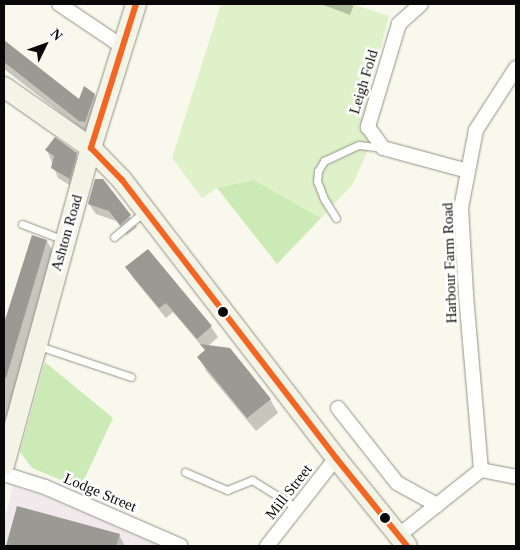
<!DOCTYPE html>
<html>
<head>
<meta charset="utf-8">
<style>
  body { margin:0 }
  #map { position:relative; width:520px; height:550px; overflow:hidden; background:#f9f8ec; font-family:"Times New Roman",serif }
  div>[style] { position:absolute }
  .industrial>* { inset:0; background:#f1e9eb }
  .green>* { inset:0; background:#def1c9 }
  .forest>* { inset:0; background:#cceab6 }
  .shadow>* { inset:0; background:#0003 }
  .building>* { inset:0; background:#9b9993 }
  .roads { filter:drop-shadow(0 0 1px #91918b) drop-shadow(0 0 1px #91918b) }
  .lane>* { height:7px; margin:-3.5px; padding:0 3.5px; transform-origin:3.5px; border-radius:3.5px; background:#fefefc }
  .street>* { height:14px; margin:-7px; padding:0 7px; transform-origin:7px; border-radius:7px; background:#fefefc }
  .secondary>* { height:20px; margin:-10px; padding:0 10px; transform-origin:10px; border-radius:10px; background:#f4f4e6 }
  .bus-1>* { height:6px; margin:-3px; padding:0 3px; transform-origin:3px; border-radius:3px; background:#f26522 }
  .dots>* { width:14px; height:14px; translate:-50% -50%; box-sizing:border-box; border:2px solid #fff; border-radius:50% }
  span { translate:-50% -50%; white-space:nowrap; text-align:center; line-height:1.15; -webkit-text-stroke:5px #fff; paint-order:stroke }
  .street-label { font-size:15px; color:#090909 }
  .frame { position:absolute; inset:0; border:5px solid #090909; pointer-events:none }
  .north { position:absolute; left:20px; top:20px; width:50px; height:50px; -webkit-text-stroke:4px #fff; paint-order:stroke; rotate:48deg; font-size:14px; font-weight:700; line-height:20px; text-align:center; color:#090909 }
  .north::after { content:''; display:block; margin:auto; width:18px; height:22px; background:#090909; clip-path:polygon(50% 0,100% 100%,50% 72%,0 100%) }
</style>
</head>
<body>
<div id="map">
  <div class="industrial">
    <i style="clip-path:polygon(13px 486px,47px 497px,161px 546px,4px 546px,4px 523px)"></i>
  </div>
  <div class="green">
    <i style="clip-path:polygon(221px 4px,352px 4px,389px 16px,361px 124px,371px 143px,353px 184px,321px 218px,254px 180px,217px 188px,202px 198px,172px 158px)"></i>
  </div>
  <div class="forest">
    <i style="clip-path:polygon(254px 180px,321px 218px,277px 264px,217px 188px)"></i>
    <i style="clip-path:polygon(45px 362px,113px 418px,80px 488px,32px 468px,20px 452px)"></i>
  </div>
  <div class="shadow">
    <i style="clip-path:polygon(321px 4px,354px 4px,350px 15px)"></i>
    <i style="clip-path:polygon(4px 42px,80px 101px,94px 94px,102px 109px,88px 134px,4px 69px)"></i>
    <i style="clip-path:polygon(47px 150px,76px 154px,83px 165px,76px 189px,58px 178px)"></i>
    <i style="clip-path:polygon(102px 180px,137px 227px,127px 235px,116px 221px,96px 214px,89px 204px)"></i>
    <i style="clip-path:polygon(32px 236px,47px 241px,55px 255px,5px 424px,4px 327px)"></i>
    <i style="clip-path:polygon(148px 250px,211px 327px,218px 337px,208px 346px,270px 399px,278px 413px,256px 431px,207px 372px,199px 358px,206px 351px,204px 349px,173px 312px,166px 318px,133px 278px,127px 267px)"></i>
    <i style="clip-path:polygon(18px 508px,119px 535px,125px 546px,8px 546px)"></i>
  </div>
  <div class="building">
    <i style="clip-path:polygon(4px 40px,79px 99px,84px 86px,95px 94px,85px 122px,79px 121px,4px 62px)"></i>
    <i style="clip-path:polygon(55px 137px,77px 153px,70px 179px,51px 168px,54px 156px,45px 150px)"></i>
    <i style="clip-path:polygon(95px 179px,103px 179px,131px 215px,120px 225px,109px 211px,88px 204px)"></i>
    <i style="clip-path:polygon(32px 235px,47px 240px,6px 378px,4px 378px,4px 323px)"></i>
    <i style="clip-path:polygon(148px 249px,212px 326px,197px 339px,166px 303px,159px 308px,125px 267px)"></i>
    <i style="clip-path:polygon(200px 344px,230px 348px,271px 399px,247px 418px,197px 357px,205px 350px)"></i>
    <i style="clip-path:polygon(17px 506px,120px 534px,116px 546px,6px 546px)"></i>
  </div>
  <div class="roads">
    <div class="lane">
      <i style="left:336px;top:218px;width:22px;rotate:-122deg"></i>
      <i style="left:324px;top:199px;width:19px;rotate:-111deg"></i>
      <i style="left:317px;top:181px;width:10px;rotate:-84deg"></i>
      <i style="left:318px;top:171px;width:12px;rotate:-59deg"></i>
      <i style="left:324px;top:161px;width:38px;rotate:-25deg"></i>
      <i style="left:359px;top:145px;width:24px;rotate:7deg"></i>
      <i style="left:22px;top:224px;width:45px;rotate:20.9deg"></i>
      <i style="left:114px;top:237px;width:40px;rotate:-40deg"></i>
      <i style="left:39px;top:346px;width:97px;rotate:18.6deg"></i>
      <i style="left:185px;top:472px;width:46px;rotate:23.2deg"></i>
      <i style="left:227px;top:490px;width:27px;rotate:-22deg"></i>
      <i style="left:252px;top:480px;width:53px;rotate:31.9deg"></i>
    </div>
    <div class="street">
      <i style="left:59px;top:4px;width:77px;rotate:33.9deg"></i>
      <i style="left:421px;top:4px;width:30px;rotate:138deg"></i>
      <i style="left:399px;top:24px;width:108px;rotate:106.8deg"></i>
      <i style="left:368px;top:127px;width:26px;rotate:54deg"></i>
      <i style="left:383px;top:148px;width:88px;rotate:15.1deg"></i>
      <i style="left:338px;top:408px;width:95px;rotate:51.8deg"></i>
      <i style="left:397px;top:483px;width:46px;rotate:28.8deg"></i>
      <i style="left:481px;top:470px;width:177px;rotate:-94.9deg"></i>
      <i style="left:466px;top:294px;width:86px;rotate:-93.3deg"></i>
      <i style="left:461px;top:208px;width:79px;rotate:-79.1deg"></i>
      <i style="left:476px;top:130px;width:74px;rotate:-57.2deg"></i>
      <i style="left:4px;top:474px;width:43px;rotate:17.6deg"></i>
      <i style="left:45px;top:487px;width:148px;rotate:23.5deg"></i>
      <i style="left:398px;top:536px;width:106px;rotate:-38.5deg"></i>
      <i style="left:481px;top:470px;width:36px;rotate:11deg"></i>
      <i style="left:267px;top:546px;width:112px;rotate:-51.9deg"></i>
    </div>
    <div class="secondary">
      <i style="left:4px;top:87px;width:106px;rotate:35deg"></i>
      <i style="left:91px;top:148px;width:45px;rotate:45.9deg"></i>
      <i style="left:122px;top:180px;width:351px;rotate:52.4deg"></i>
      <i style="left:336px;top:458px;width:113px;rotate:51.1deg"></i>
      <i style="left:4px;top:465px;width:329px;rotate:-74.7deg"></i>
      <i style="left:91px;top:148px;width:151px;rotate:-72.6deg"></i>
    </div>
  </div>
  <div class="bus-1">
    <i style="left:136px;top:4px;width:151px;rotate:107.4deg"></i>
    <i style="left:91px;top:148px;width:45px;rotate:45.9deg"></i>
    <i style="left:122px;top:180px;width:351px;rotate:52.4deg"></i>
    <i style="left:336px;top:458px;width:113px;rotate:51.1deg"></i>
  </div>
  <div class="dots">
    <i style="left:223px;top:312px;background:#090909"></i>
    <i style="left:385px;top:518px;background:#090909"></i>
  </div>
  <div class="street-label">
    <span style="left:364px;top:82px;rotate:-73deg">Leigh Fold</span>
    <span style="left:67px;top:233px;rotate:-74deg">Ashton Road</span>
    <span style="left:450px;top:263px;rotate:-92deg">Harbour Farm Road</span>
    <span style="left:289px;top:492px;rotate:-52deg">Mill Street</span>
    <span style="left:100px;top:493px;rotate:23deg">Lodge Street</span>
  </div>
  <div class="frame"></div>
  <div class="north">N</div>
</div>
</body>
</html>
